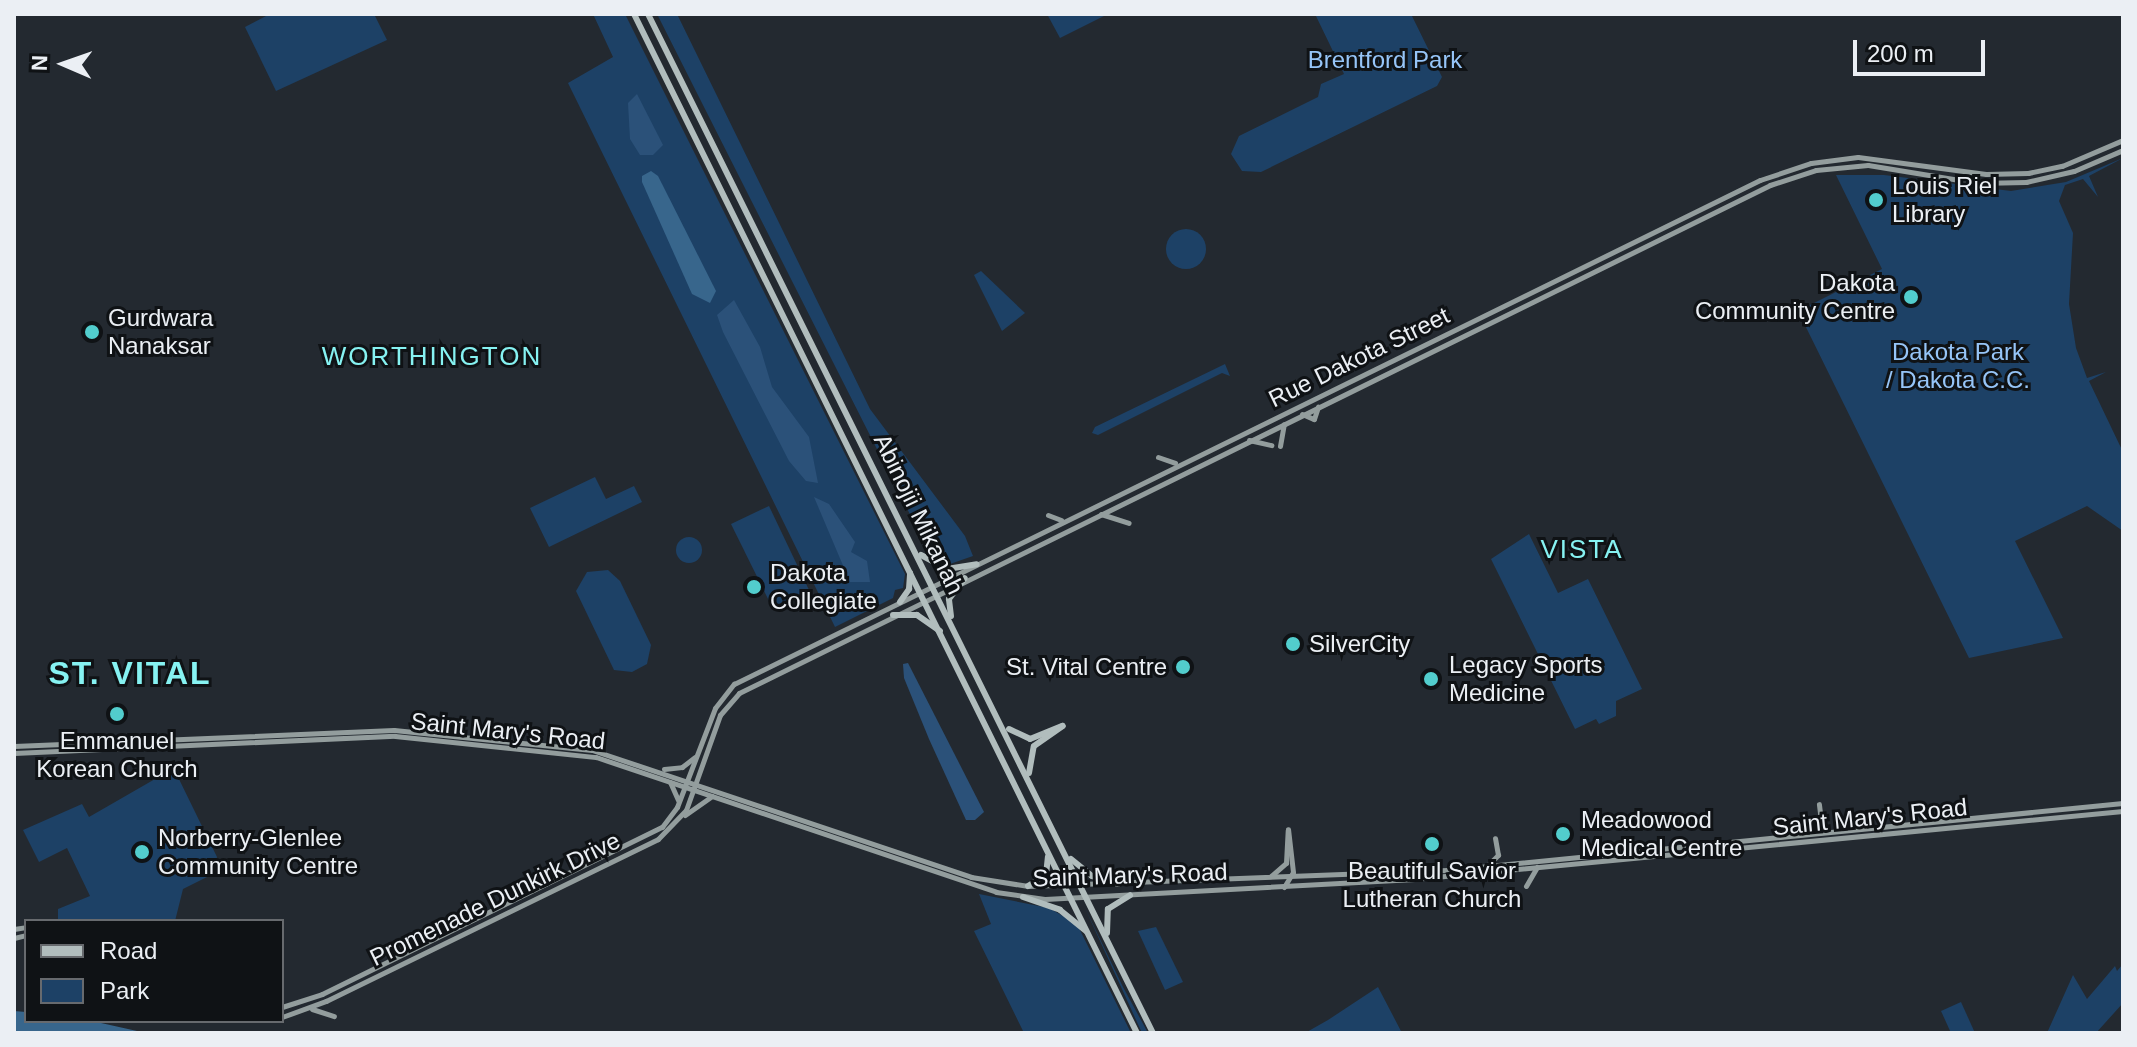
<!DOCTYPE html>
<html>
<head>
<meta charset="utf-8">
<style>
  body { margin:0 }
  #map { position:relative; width:2137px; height:1047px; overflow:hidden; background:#232930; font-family:Helvetica,sans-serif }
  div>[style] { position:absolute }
  .green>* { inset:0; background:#1d4166 }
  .round { border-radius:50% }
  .forest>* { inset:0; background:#2b5179 }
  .water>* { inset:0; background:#38668c }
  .secondary>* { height:5px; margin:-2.5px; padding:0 2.5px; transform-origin:2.5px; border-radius:2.5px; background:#939d9d }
  .primary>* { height:6px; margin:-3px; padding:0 3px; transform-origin:3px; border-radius:3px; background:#b1bdbd }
  .dots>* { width:22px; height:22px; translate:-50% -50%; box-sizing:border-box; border:4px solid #0f1215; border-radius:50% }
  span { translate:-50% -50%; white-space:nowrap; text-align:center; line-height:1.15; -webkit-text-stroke:6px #0f1215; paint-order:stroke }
  .park-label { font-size:24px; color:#96c5f8 }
  .poi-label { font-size:24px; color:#ebeff4 }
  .left { translate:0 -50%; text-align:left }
  .right { translate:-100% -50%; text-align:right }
  .street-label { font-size:24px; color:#ebeff4 }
  .neighbourhood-label { font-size:26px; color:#86f2f2; letter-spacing:2px }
  .district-label { font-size:32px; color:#86f2f2; font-weight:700; letter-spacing:2px }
  .frame { position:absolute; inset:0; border:16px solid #ebeff4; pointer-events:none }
  .legend { position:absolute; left:24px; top:919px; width:260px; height:104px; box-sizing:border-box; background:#0f1215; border:2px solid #676a6e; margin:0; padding:10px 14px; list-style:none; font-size:24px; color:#ebeff4 }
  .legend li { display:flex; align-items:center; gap:16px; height:40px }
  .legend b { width:40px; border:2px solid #676a6e }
  .north { position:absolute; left:24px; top:24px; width:80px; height:80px; -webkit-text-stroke:6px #0f1215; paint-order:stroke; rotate:272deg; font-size:22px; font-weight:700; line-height:32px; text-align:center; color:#ebeff4 }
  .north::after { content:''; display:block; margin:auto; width:28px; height:36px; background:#ebeff4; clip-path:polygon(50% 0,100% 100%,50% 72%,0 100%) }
  .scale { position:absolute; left:1853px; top:40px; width:132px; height:36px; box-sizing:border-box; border:4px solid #ebeff4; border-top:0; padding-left:10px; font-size:24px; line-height:28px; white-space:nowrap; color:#ebeff4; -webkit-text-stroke:6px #0f1215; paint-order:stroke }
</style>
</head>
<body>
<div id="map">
  <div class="green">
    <i style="clip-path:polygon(270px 14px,374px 14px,387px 40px,276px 91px,245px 27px)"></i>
    <i style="clip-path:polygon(593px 14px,625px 14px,905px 574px,903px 588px,895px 590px,893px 598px,835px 627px,568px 83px,613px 57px)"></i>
    <i style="clip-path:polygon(657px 14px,677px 14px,870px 409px,965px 536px,973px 556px,950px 564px,928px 550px)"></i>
    <i style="clip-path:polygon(1047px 14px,1108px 14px,1060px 38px)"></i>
    <i style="clip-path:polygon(1315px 14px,1411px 14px,1442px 77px,1437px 86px,1261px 172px,1242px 171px,1231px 154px,1239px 136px,1318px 97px,1321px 84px,1344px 74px)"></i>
    <i style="clip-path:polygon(2123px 158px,2089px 176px,2098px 197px,2083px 179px,2065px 185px,2059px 201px,2073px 233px,2069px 304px,2076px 348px,2087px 378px,2106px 372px,2089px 381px,2123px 452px,2123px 531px,2087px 506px,2015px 541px,2063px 638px,1969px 658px,1798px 311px,1882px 269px,1836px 175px,1884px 175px,2011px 191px,2066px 182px)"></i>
    <i class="round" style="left:1166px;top:229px;width:40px;height:40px"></i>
    <i style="clip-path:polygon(981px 271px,1025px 313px,1002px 331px,974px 275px)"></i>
    <i style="clip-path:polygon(1225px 364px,1230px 376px,1222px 373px,1098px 435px,1092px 433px,1095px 427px)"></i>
    <i style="clip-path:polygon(595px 477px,606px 499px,634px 486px,642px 502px,549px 547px,530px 508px)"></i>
    <i style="clip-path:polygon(769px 506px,809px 590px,772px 607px,731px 524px)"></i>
    <i style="clip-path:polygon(1529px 534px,1558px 593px,1588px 579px,1642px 689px,1616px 701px,1616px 716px,1599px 724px,1596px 719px,1575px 729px,1491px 559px)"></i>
    <i class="round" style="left:676px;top:537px;width:26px;height:26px"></i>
    <i style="clip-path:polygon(608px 570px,620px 581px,651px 645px,647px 664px,632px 672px,614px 670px,576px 591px,587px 572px)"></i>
    <i style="clip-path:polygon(162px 775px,177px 775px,217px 857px,213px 874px,183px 889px,175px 921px,58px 919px,58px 909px,90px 896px,67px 848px,39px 862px,23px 830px,82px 804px,89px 817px)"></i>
    <i style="clip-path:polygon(979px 894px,1049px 908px,1077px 924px,1131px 1033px,1024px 1033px,974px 931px,991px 924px)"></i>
    <i style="clip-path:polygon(1085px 908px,1123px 987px,1148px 1033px,1142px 1033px)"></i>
    <i style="clip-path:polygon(1156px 927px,1183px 982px,1165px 990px,1138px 931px)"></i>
    <i style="clip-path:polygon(2123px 964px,2123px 1003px,2096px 1033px,2047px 1033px,2073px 975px,2087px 999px,2115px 966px,2117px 971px)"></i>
    <i style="clip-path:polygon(1378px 987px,1402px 1033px,1305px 1033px,1328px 1020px)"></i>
    <i style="clip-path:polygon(1961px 1002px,1975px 1033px,1951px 1033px,1941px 1011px)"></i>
  </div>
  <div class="forest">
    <i style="clip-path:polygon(637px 94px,663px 145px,653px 155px,640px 155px,630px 139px,628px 103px)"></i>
    <i style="clip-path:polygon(734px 300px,760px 347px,772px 387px,809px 437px,818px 483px,806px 481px,789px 461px,723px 332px,717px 315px)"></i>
    <i style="clip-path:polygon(814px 497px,829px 504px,855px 542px,851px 552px,867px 561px,870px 582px,850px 582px)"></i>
    <i style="clip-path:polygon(908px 663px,984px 812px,975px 820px,966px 820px,929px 739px,904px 678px,903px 664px)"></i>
  </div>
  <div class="water">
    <i style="clip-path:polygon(651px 171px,658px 176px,716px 291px,710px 303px,692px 294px,642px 182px,642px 176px)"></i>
    <i style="clip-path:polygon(14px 1011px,26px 1012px,26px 1021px,92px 1021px,146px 1033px,14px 1033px)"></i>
  </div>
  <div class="secondary">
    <i style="left:1302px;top:414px;width:13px;rotate:23deg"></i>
    <i style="left:1314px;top:419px;width:13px;rotate:-72deg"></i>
    <i style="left:1249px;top:440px;width:23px;rotate:13deg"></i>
    <i style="left:1280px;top:446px;width:22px;rotate:-80deg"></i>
    <i style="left:1158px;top:457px;width:18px;rotate:19deg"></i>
    <i style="left:1101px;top:514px;width:29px;rotate:18deg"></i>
    <i style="left:1048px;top:515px;width:14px;rotate:21deg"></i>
    <i style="left:14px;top:746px;width:380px;rotate:-2.4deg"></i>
    <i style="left:394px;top:730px;width:199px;rotate:5.8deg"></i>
    <i style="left:592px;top:750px;width:400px;rotate:18.5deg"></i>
    <i style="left:971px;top:877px;width:58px;rotate:9deg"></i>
    <i style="left:1028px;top:886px;width:420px;rotate:-2.2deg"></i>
    <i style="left:1448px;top:870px;width:678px;rotate:-5.67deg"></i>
    <i style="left:14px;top:753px;width:381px;rotate:-2.6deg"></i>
    <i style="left:395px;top:736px;width:202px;rotate:6deg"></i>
    <i style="left:596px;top:757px;width:422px;rotate:18.6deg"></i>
    <i style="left:996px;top:892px;width:49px;rotate:8.1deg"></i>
    <i style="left:1045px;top:899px;width:370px;rotate:-3.1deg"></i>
    <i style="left:1414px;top:879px;width:712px;rotate:-5.48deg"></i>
    <i style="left:664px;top:769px;width:18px;rotate:-6deg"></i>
    <i style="left:682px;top:767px;width:16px;rotate:-38deg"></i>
    <i style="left:670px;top:782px;width:20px;rotate:66deg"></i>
    <i style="left:685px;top:815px;width:33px;rotate:-35deg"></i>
    <i style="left:1808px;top:832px;width:17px;rotate:-40deg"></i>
    <i style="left:1821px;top:821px;width:17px;rotate:-97deg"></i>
    <i style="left:1489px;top:864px;width:13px;rotate:-45deg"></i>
    <i style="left:1498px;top:855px;width:17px;rotate:-100deg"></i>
    <i style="left:1271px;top:876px;width:20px;rotate:-41deg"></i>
    <i style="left:1286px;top:863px;width:33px;rotate:-87deg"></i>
    <i style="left:1526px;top:886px;width:22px;rotate:-60deg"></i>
    <i style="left:1284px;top:887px;width:17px;rotate:-59deg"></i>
    <i style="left:1293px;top:872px;width:43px;rotate:-96.6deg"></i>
    <i style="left:14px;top:929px;width:12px;rotate:-9deg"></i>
    <i style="left:14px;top:938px;width:12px;rotate:-14deg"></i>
    <i style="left:282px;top:1007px;width:42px;rotate:-18deg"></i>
    <i style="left:322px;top:994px;width:379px;rotate:-26.2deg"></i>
    <i style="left:662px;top:827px;width:25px;rotate:-53deg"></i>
    <i style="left:677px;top:807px;width:106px;rotate:-69deg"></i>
    <i style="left:715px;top:708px;width:31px;rotate:-52deg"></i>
    <i style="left:734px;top:684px;width:1143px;rotate:-26.16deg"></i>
    <i style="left:1760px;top:180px;width:54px;rotate:-18.4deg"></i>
    <i style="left:1811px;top:163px;width:47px;rotate:-7.3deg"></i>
    <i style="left:1858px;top:157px;width:129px;rotate:7.6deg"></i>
    <i style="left:1986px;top:174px;width:42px;rotate:-1.4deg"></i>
    <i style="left:2028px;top:173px;width:35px;rotate:-12deg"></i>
    <i style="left:2062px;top:166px;width:66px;rotate:-23.1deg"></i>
    <i style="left:312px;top:1009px;width:23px;rotate:18deg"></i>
    <i style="left:282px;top:1017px;width:47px;rotate:-20deg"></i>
    <i style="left:326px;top:1001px;width:369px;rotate:-26deg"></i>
    <i style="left:658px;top:839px;width:40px;rotate:-46deg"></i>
    <i style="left:686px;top:810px;width:101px;rotate:-70.3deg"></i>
    <i style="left:720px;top:715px;width:29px;rotate:-49deg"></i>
    <i style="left:739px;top:693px;width:1149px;rotate:-26.23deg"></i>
    <i style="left:1770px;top:185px;width:48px;rotate:-18.1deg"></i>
    <i style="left:1816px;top:170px;width:52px;rotate:-5.5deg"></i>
    <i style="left:1868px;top:165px;width:111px;rotate:9.3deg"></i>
    <i style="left:1978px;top:183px;width:48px;rotate:-1.2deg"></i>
    <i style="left:2026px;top:182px;width:49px;rotate:-12.9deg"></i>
    <i style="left:2074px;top:171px;width:53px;rotate:-23.2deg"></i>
  </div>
  <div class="primary">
    <i style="left:634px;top:14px;width:1136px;rotate:63.73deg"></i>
    <i style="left:648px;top:14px;width:1137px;rotate:63.64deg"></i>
    <i style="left:921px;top:555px;width:30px;rotate:28deg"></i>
    <i style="left:947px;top:569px;width:30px;rotate:-9deg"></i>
    <i style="left:900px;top:602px;width:16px;rotate:-55deg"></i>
    <i style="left:909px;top:589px;width:16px;rotate:-86deg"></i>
    <i style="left:893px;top:615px;width:24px"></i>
    <i style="left:917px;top:615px;width:28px;rotate:35deg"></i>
    <i style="left:951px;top:616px;width:17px;rotate:-97deg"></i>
    <i style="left:949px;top:599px;width:26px;rotate:-53deg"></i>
    <i style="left:1009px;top:729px;width:23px;rotate:25deg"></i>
    <i style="left:1030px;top:739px;width:35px;rotate:-22deg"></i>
    <i style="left:1029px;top:773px;width:27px;rotate:-80deg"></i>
    <i style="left:1034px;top:746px;width:35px;rotate:-35deg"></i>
    <i style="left:1071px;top:859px;width:27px;rotate:39deg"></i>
    <i style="left:1092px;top:876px;width:27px;rotate:17deg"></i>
    <i style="left:1028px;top:886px;width:21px;rotate:-31deg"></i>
    <i style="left:1046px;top:875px;width:18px;rotate:-84deg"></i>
    <i style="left:1023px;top:897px;width:39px;rotate:19deg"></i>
    <i style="left:1060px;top:910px;width:33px;rotate:39deg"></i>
    <i style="left:1107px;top:933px;width:24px;rotate:-88deg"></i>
    <i style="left:1108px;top:909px;width:26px;rotate:-32deg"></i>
  </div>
  <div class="dots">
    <i style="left:1876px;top:200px;background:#52cdcd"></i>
    <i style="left:1911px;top:297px;background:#52cdcd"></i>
    <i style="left:92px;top:332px;background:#52cdcd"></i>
    <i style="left:754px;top:587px;background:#52cdcd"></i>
    <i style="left:1293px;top:644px;background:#52cdcd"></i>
    <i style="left:1183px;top:667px;background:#52cdcd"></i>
    <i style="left:1431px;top:679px;background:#52cdcd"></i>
    <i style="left:117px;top:714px;background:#52cdcd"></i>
    <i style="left:1563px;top:834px;background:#52cdcd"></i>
    <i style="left:1432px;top:844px;background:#52cdcd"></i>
    <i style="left:142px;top:852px;background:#52cdcd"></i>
  </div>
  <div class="park-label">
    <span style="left:1385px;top:60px">Brentford Park</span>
    <span style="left:1958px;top:366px">Dakota Park<br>/ Dakota C.C.</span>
  </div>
  <div class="poi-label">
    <span class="left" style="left:1892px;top:200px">Louis Riel<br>Library</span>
    <span class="right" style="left:1895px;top:297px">Dakota<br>Community Centre</span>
    <span class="left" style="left:108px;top:332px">Gurdwara<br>Nanaksar</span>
    <span class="left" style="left:770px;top:587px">Dakota<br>Collegiate</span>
    <span class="left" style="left:1309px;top:644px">SilverCity</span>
    <span class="left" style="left:1449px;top:679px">Legacy Sports<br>Medicine</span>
    <span class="right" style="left:1167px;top:667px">St. Vital Centre</span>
    <span style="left:117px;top:755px">Emmanuel<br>Korean Church</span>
    <span class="left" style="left:1581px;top:834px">Meadowood<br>Medical Centre</span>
    <span class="left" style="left:158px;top:852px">Norberry-Glenlee<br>Community Centre</span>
    <span style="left:1432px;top:885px">Beautiful Savior<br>Lutheran Church</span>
  </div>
  <div class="street-label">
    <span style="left:1359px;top:357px;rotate:-26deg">Rue Dakota Street</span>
    <span style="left:919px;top:514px;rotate:64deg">Abinojii Mikanah</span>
    <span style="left:508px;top:731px;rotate:6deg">Saint Mary's Road</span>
    <span style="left:1870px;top:817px;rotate:-6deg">Saint Mary's Road</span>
    <span style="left:1130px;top:875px;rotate:-2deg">Saint Mary's Road</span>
    <span style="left:495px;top:899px;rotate:-26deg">Promenade Dunkirk Drive</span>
  </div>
  <div class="neighbourhood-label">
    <span style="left:432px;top:357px">WORTHINGTON</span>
    <span style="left:1582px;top:550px">VISTA</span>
  </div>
  <div class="district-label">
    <span style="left:130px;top:673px">ST. VITAL</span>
  </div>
  <div class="frame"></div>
  <ul class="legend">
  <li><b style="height:10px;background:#b1bdbd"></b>Road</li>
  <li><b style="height:22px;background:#1d4166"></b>Park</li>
  </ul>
  <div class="north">N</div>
  <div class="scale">200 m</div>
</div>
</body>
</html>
